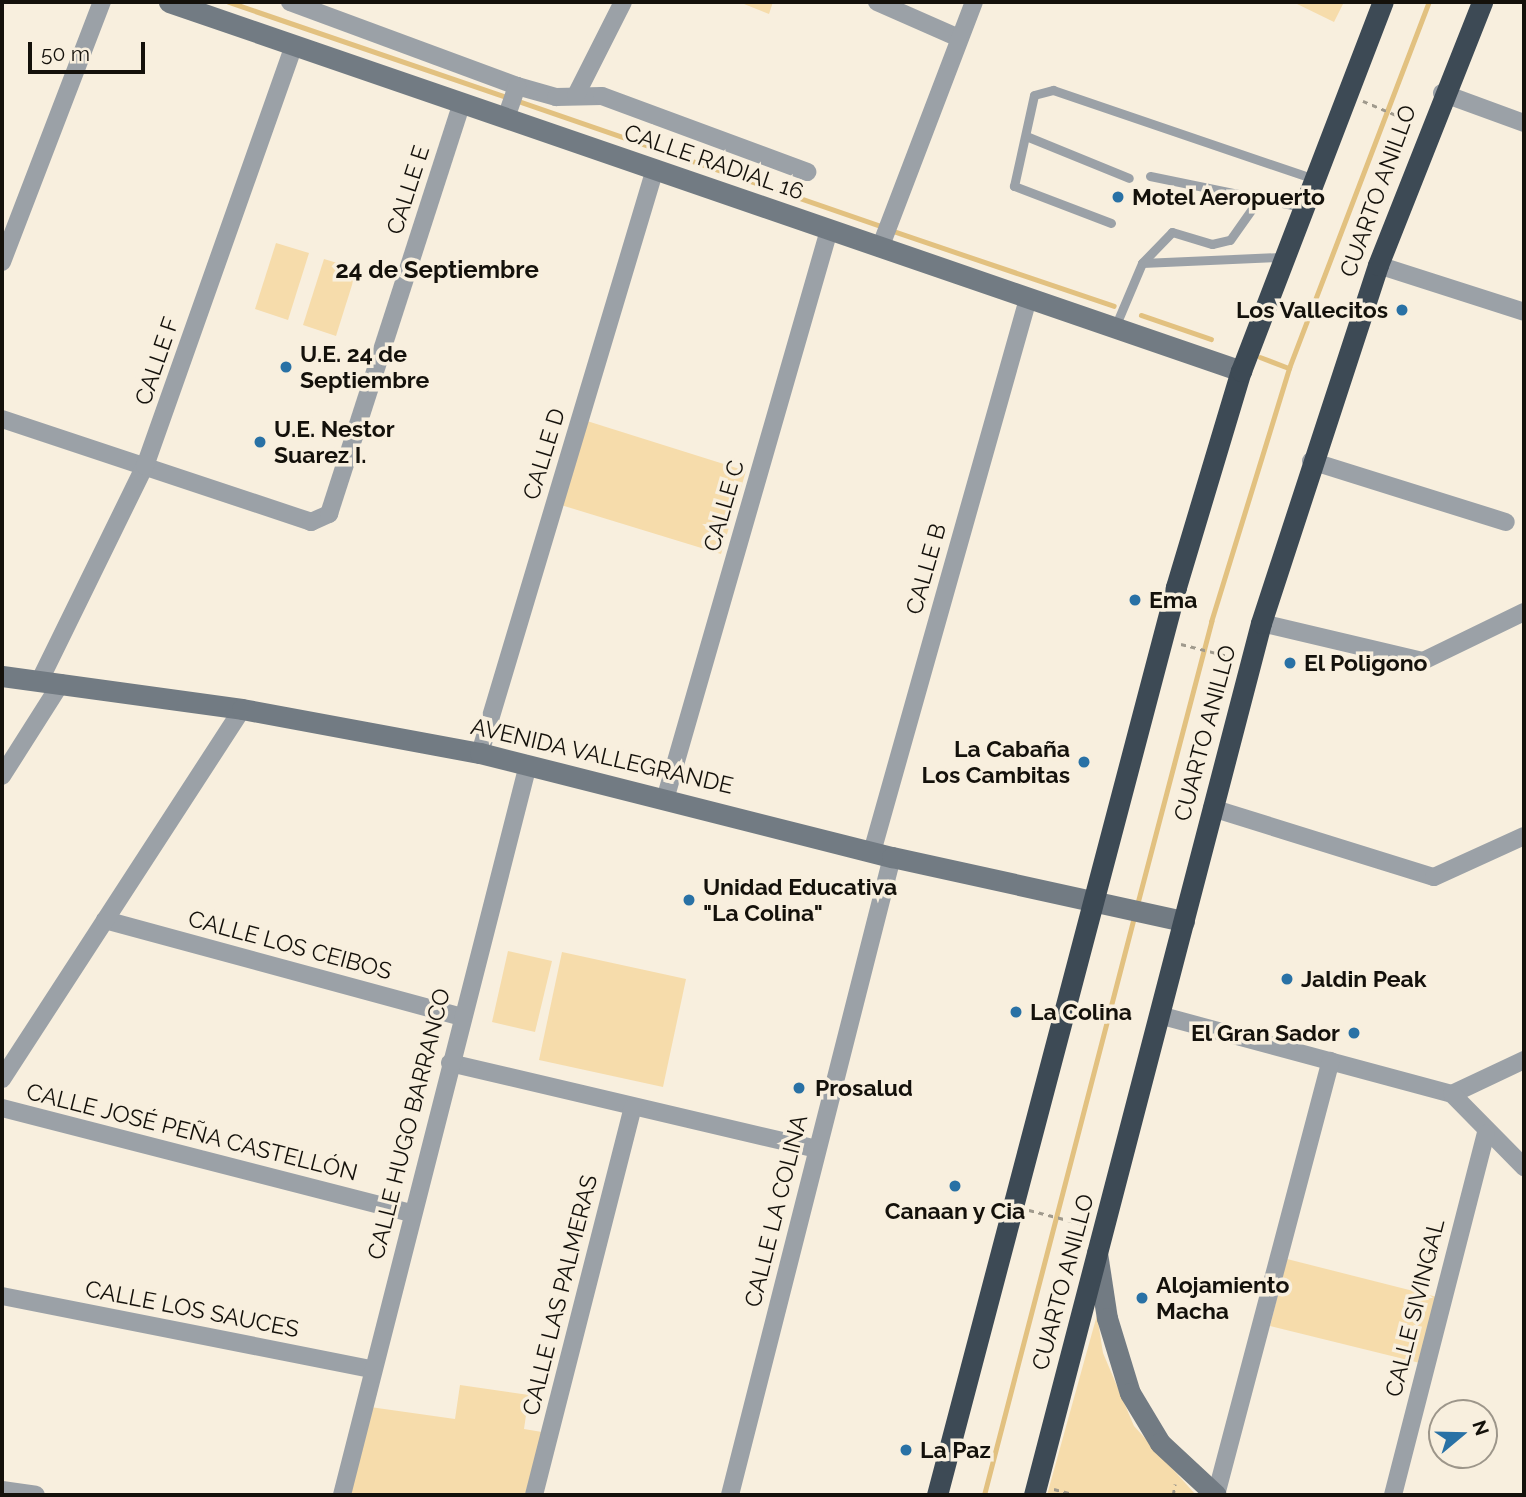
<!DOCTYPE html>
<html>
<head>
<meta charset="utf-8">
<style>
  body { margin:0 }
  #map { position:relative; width:1526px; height:1497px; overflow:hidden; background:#f8efde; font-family:Raleway,sans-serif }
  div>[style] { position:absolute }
  .green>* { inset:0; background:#f6dcab }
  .stream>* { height:4.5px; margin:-2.25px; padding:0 2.25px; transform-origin:2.25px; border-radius:2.25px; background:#e2c180 }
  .path>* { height:2.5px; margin-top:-1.25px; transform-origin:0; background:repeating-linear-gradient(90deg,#a09a8d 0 5px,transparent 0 10px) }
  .lane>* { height:9px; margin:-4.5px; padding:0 4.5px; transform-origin:4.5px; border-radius:4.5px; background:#9ba1a7 }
  .street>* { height:18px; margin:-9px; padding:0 9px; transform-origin:9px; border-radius:9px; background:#9ba1a7 }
  .secondary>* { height:21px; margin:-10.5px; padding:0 10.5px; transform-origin:10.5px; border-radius:10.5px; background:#727b83 }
  .highway>* { height:21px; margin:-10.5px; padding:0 10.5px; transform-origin:10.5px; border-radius:10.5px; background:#3d4a55 }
  .dots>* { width:19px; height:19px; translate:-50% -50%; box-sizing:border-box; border:4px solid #f8efde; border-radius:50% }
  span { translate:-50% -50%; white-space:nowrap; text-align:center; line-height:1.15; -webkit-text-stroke:7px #f8efde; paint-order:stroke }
  .street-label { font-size:23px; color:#14110b }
  .poi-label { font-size:23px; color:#14110b; font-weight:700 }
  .left { translate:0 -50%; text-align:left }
  .right { translate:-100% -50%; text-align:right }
  .neighbourhood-label { font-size:24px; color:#14110b; font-weight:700 }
  .frame { position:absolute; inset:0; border:4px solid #14110b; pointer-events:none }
  .north { position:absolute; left:1428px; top:1399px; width:70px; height:70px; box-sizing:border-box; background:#f8efde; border:2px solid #9d968a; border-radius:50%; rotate:71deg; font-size:19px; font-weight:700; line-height:28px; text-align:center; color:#14110b }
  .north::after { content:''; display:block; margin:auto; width:24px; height:32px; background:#2971a5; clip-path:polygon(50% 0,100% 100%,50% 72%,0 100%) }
  .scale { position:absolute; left:28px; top:42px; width:117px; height:32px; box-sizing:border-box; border:4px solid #14110b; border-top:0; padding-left:9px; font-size:21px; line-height:24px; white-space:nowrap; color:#14110b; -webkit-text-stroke:5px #f8efde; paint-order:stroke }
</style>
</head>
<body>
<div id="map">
  <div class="green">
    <i style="clip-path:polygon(739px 2px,773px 2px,769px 14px)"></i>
    <i style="clip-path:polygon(1293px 2px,1344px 2px,1334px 22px)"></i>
    <i style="clip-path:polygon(276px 243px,309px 253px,288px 320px,255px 309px)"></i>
    <i style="clip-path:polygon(324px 259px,357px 269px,336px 336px,303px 325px)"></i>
    <i style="clip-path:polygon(587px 421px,746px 471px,721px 554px,561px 505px)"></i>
    <i style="clip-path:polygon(508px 951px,552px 961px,535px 1032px,492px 1022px)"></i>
    <i style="clip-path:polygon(562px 952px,686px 979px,663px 1087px,539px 1060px)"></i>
    <i style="clip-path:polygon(1287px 1259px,1437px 1297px,1420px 1363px,1270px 1326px)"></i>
    <i style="clip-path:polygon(1097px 1315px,1103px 1353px,1134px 1426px,1196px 1495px,1047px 1495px)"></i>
    <i style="clip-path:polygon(460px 1385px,529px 1395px,524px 1429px,542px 1432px,525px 1495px,348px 1495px,370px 1407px,455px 1419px)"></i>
  </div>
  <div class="stream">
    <i style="left:229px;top:2px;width:297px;rotate:18.9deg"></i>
    <i style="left:518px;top:101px;width:386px;rotate:19deg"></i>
    <i style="left:893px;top:231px;width:233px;rotate:18.7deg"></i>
    <i style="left:1141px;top:315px;width:74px;rotate:18.9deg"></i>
    <i style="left:1260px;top:357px;width:31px;rotate:21deg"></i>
    <i style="left:1137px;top:905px;width:293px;rotate:-75.3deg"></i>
    <i style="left:1211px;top:622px;width:266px;rotate:-72.9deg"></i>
    <i style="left:1289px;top:368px;width:392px;rotate:-69.1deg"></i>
    <i style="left:984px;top:1495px;width:597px;rotate:-75.45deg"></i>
  </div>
  <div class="path">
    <i style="left:1363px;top:101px;width:56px;rotate:22.9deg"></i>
    <i style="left:1181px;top:644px;width:53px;rotate:14.3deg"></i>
    <i style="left:1029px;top:1210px;width:60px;rotate:14.5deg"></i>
    <i style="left:1054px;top:1489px;width:23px;rotate:15deg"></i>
    <i style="left:1173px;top:1495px;width:11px;rotate:-80deg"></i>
  </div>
  <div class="lane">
    <i style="left:1026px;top:136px;width:111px;rotate:22.2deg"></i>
    <i style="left:1150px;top:176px;width:154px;rotate:11.6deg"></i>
    <i style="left:1111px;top:223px;width:104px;rotate:-159.1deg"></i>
    <i style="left:1014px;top:186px;width:93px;rotate:-77.6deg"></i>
    <i style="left:1034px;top:95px;width:20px;rotate:-15deg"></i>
    <i style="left:1053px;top:90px;width:274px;rotate:18.8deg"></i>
    <i style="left:1142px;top:263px;width:43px;rotate:-45.9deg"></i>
    <i style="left:1172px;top:232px;width:42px;rotate:16.7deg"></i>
    <i style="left:1212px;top:244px;width:18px;rotate:-13deg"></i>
    <i style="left:1230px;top:240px;width:54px;rotate:-54.8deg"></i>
    <i style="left:1115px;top:327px;width:69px;rotate:-67.1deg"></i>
    <i style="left:1142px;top:263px;width:140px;rotate:-2.5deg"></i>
  </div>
  <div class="street">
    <i style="left:290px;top:2px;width:242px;rotate:20.3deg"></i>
    <i style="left:517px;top:86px;width:41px;rotate:15.8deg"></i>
    <i style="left:556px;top:97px;width:46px;rotate:-1.2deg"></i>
    <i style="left:602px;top:96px;width:219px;rotate:20.3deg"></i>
    <i style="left:877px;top:2px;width:90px;rotate:23.7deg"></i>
    <i style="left:1442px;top:93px;width:87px;rotate:20.1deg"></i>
    <i style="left:576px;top:95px;width:104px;rotate:-63.2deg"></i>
    <i style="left:506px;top:118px;width:34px;rotate:-71deg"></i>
    <i style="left:880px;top:248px;width:263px;rotate:-69.1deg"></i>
    <i style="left:2px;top:262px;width:279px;rotate:-69deg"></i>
    <i style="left:1378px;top:265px;width:153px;rotate:17.8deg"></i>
    <i style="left:2px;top:419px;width:326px;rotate:18.4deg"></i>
    <i style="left:311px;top:522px;width:20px;rotate:-24deg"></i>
    <i style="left:329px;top:514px;width:432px;rotate:-72.1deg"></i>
    <i style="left:1311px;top:461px;width:204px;rotate:17.4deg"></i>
    <i style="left:1261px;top:623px;width:166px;rotate:13.2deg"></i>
    <i style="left:1423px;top:661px;width:112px;rotate:-25.9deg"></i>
    <i style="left:40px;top:680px;width:238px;rotate:-63.9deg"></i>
    <i style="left:145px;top:466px;width:446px;rotate:-70.5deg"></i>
    <i style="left:480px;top:753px;width:610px;rotate:-73.32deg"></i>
    <i style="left:2px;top:776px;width:110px;rotate:-57.6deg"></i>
    <i style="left:666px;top:796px;width:589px;rotate:-73.93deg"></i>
    <i style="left:1212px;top:808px;width:232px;rotate:17.3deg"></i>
    <i style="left:1434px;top:877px;width:99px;rotate:-24.5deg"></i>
    <i style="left:872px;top:852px;width:575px;rotate:-74.25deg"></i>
    <i style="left:105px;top:920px;width:369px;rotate:15.2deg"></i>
    <i style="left:1159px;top:1015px;width:303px;rotate:15.1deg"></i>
    <i style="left:1452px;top:1094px;width:80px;rotate:-25.3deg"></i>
    <i style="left:450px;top:1063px;width:377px;rotate:13.2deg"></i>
    <i style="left:2px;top:1079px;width:441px;rotate:-57deg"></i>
    <i style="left:1452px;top:1094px;width:103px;rotate:45.4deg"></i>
    <i style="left:2px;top:1108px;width:423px;rotate:14.4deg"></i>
    <i style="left:2px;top:1296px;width:377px;rotate:11.2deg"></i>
    <i style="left:2px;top:1490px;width:34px;rotate:8deg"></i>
    <i style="left:342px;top:1495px;width:753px;rotate:-75.71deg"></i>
    <i style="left:534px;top:1495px;width:400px;rotate:-75.7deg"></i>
    <i style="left:730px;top:1495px;width:658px;rotate:-75.75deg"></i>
    <i style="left:1216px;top:1495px;width:449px;rotate:-75.2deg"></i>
    <i style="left:1393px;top:1495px;width:373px;rotate:-75.6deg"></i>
  </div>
  <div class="secondary">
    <i style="left:169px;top:2px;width:1134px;rotate:18.99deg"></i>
    <i style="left:2px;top:676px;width:242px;rotate:7.8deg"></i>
    <i style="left:242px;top:709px;width:242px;rotate:10.5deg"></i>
    <i style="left:480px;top:753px;width:425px;rotate:14.2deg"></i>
    <i style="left:892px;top:857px;width:299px;rotate:12.4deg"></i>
    <i style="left:1097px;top:1253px;width:66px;rotate:81.3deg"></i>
    <i style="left:1107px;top:1318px;width:78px;rotate:73deg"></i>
    <i style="left:1130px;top:1393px;width:58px;rotate:59deg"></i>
    <i style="left:1160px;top:1443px;width:76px;rotate:42.9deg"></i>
  </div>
  <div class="highway">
    <i style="left:937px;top:1495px;width:939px;rotate:-75.25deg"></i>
    <i style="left:1176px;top:587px;width:226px;rotate:-73.3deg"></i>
    <i style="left:1241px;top:371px;width:395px;rotate:-69deg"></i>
    <i style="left:1034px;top:1495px;width:901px;rotate:-75.41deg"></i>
    <i style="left:1261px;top:623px;width:377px;rotate:-71.9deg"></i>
    <i style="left:1378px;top:265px;width:283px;rotate:-68.4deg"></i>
  </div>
  <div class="dots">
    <i style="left:1118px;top:197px;background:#2971a5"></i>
    <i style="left:1402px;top:310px;background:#2971a5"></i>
    <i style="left:286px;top:367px;background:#2971a5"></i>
    <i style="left:260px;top:442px;background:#2971a5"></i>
    <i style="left:1135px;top:600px;background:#2971a5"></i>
    <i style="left:1290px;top:663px;background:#2971a5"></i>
    <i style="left:1084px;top:762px;background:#2971a5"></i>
    <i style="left:689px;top:900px;background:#2971a5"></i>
    <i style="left:1287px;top:979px;background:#2971a5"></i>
    <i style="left:1016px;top:1012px;background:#2971a5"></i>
    <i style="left:1354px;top:1033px;background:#2971a5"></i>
    <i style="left:799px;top:1088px;background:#2971a5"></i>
    <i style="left:955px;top:1186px;background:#2971a5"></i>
    <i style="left:1142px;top:1298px;background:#2971a5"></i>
    <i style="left:906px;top:1450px;background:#2971a5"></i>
  </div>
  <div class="street-label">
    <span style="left:714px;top:162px;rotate:19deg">CALLE RADIAL 16</span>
    <span style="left:408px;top:190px;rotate:-72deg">CALLE E</span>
    <span style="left:1378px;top:191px;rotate:-70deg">CUARTO ANILLO</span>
    <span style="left:157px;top:361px;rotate:-71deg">CALLE F</span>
    <span style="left:544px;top:454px;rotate:-73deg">CALLE D</span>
    <span style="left:724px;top:506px;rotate:-74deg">CALLE C</span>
    <span style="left:926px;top:569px;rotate:-74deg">CALLE B</span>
    <span style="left:1205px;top:733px;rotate:-75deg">CUARTO ANILLO</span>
    <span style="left:602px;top:756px;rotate:13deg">AVENIDA VALLEGRANDE</span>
    <span style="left:290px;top:945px;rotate:15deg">CALLE LOS CEIBOS</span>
    <span style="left:409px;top:1124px;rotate:-76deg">CALLE HUGO BARRANCO</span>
    <span style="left:192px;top:1132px;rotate:14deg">CALLE JOSÉ PEÑA CASTELLÓN</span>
    <span style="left:776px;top:1211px;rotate:-76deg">CALLE LA COLINA</span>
    <span style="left:1063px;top:1282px;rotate:-75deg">CUARTO ANILLO</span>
    <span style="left:560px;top:1295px;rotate:-76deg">CALLE LAS PALMERAS</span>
    <span style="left:1415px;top:1308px;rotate:-76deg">CALLE SIVINGAL</span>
    <span style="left:192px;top:1309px;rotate:11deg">CALLE LOS SAUCES</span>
  </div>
  <div class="poi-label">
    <span class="left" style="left:1132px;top:197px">Motel Aeropuerto</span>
    <span class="right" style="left:1388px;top:310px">Los Vallecitos</span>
    <span class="left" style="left:300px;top:367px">U.E. 24 de<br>Septiembre</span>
    <span class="left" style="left:274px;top:442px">U.E. Nestor<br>Suarez I.</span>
    <span class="left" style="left:1149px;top:600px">Ema</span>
    <span class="left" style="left:1304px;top:663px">El Poligono</span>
    <span class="right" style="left:1070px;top:762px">La Cabaña<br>Los Cambitas</span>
    <span class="left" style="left:703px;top:900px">Unidad Educativa<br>"La Colina"</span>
    <span class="left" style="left:1301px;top:979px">Jaldin Peak</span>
    <span class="left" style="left:1030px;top:1012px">La Colina</span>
    <span class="right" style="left:1340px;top:1033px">El Gran Sador</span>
    <span class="left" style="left:815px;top:1088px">Prosalud</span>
    <span style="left:955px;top:1211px">Canaan y Cia</span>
    <span class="left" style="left:1156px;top:1298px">Alojamiento<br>Macha</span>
    <span class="left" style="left:920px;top:1450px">La Paz</span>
  </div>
  <div class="neighbourhood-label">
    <span style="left:437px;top:270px">24 de Septiembre</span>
  </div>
  <div class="frame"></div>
  <div class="north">N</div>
  <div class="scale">50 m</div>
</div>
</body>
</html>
